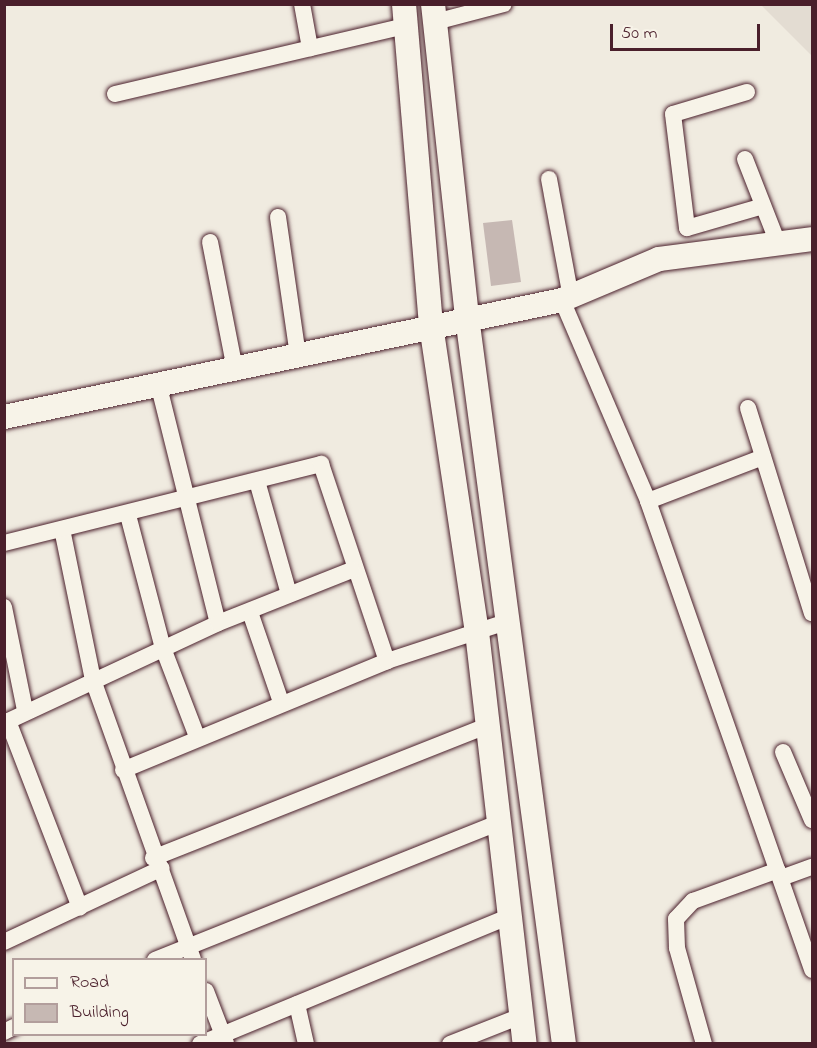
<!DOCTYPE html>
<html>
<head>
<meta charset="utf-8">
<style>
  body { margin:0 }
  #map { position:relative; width:817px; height:1048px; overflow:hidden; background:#f0ebe0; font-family:"Indie Flower",sans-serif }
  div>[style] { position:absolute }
  .built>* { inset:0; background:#e3dcd2 }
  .building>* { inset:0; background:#c6b8b3 }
  .roads { filter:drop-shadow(0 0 2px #4a1f2b) drop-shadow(0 0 2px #4a1f2b) }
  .street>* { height:16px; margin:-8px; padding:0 8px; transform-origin:8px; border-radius:8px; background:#f7f3e8 }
  .secondary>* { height:24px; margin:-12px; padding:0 12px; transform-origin:12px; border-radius:12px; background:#f7f3e8 }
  span { translate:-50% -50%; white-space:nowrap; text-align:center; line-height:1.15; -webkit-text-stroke:5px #f7f3e8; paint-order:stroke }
  .frame { position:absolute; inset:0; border:6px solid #4a1f2b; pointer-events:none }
  .legend { position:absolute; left:12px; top:958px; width:195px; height:78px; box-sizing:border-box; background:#f7f3e8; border:2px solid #b29e9c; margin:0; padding:8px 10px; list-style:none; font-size:18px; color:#4a1f2b }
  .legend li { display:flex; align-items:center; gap:12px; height:30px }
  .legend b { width:30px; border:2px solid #b29e9c }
  .scale { position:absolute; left:610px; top:24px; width:150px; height:27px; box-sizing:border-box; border:3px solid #4a1f2b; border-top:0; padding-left:8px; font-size:18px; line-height:21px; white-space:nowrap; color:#4a1f2b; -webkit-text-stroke:4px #f7f3e8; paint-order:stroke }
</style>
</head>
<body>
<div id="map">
  <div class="built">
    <i style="clip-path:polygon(761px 5px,812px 5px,812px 56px)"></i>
  </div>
  <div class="building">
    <i style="clip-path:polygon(512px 220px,521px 282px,491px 286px,483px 223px)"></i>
  </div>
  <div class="roads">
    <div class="street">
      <i style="left:302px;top:4px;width:45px;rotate:79.7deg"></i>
      <i style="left:435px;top:22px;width:71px;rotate:-14.6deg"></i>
      <i style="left:747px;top:92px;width:77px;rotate:163.4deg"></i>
      <i style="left:673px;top:114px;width:115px;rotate:83deg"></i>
      <i style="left:687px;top:228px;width:79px;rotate:-16.1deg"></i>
      <i style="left:115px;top:94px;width:299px;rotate:-13.2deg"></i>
      <i style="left:745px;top:159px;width:90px;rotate:68.6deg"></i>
      <i style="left:549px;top:179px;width:121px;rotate:79.5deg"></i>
      <i style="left:278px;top:217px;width:139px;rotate:81.8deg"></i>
      <i style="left:210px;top:242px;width:129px;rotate:78.9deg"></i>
      <i style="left:562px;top:300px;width:219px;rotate:66.8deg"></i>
      <i style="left:648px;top:501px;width:497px;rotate:70.7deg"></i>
      <i style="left:159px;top:387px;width:243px;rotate:76deg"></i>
      <i style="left:748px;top:408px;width:215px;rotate:72.7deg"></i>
      <i style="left:257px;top:481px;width:117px;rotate:74.2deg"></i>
      <i style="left:648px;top:501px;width:123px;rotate:-20.9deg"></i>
      <i style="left:128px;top:515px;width:138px;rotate:75.3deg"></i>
      <i style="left:163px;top:648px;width:97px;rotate:69deg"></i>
      <i style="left:62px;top:529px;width:154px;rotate:78.4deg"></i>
      <i style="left:93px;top:680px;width:297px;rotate:70.3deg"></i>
      <i style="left:4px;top:543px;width:327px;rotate:-14deg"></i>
      <i style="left:321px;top:464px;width:208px;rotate:71.5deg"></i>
      <i style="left:4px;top:607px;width:105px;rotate:78.5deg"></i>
      <i style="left:250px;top:612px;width:95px;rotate:71deg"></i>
      <i style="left:8px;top:721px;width:200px;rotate:68.9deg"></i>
      <i style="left:4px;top:723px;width:236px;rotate:-25deg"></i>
      <i style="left:218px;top:623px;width:144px;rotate:-21.6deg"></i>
      <i style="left:783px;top:752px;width:74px;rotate:66.9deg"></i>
      <i style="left:123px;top:770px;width:286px;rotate:-22.4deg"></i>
      <i style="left:387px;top:661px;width:125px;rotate:-18.1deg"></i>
      <i style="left:153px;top:858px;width:361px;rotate:-21.6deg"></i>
      <i style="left:781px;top:878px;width:33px;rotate:-20deg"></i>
      <i style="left:4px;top:942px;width:174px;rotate:-25.1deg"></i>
      <i style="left:155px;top:960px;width:372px;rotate:-21.8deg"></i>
      <i style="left:206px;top:991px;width:56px;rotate:69deg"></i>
      <i style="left:297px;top:1004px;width:41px;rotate:77.3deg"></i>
      <i style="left:4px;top:1032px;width:11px;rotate:-27deg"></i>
      <i style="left:200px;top:1044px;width:336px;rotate:-22.4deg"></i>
      <i style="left:450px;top:1044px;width:76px;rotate:-21.5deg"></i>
      <i style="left:704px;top:1044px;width:100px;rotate:-105.7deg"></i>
      <i style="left:677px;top:948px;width:29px;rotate:-92deg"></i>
      <i style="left:676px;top:919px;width:25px;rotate:-47deg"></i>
      <i style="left:693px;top:901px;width:90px;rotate:-20deg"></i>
    </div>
    <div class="secondary">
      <i style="left:404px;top:4px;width:322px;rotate:85.2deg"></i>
      <i style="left:431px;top:325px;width:310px;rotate:81.5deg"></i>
      <i style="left:477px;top:632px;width:415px;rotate:83.4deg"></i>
      <i style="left:433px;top:4px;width:315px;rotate:83.8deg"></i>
      <i style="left:467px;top:317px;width:733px;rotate:82.4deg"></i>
      <i style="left:4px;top:417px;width:570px;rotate:-11.84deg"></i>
      <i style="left:562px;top:300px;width:105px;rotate:-22.9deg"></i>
      <i style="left:659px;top:259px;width:154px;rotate:-7.4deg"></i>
    </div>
  </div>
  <div class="frame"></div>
  <ul class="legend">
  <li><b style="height:8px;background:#f7f3e8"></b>Road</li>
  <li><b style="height:16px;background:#c6b8b3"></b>Building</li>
  </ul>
  <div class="scale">50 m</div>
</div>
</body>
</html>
